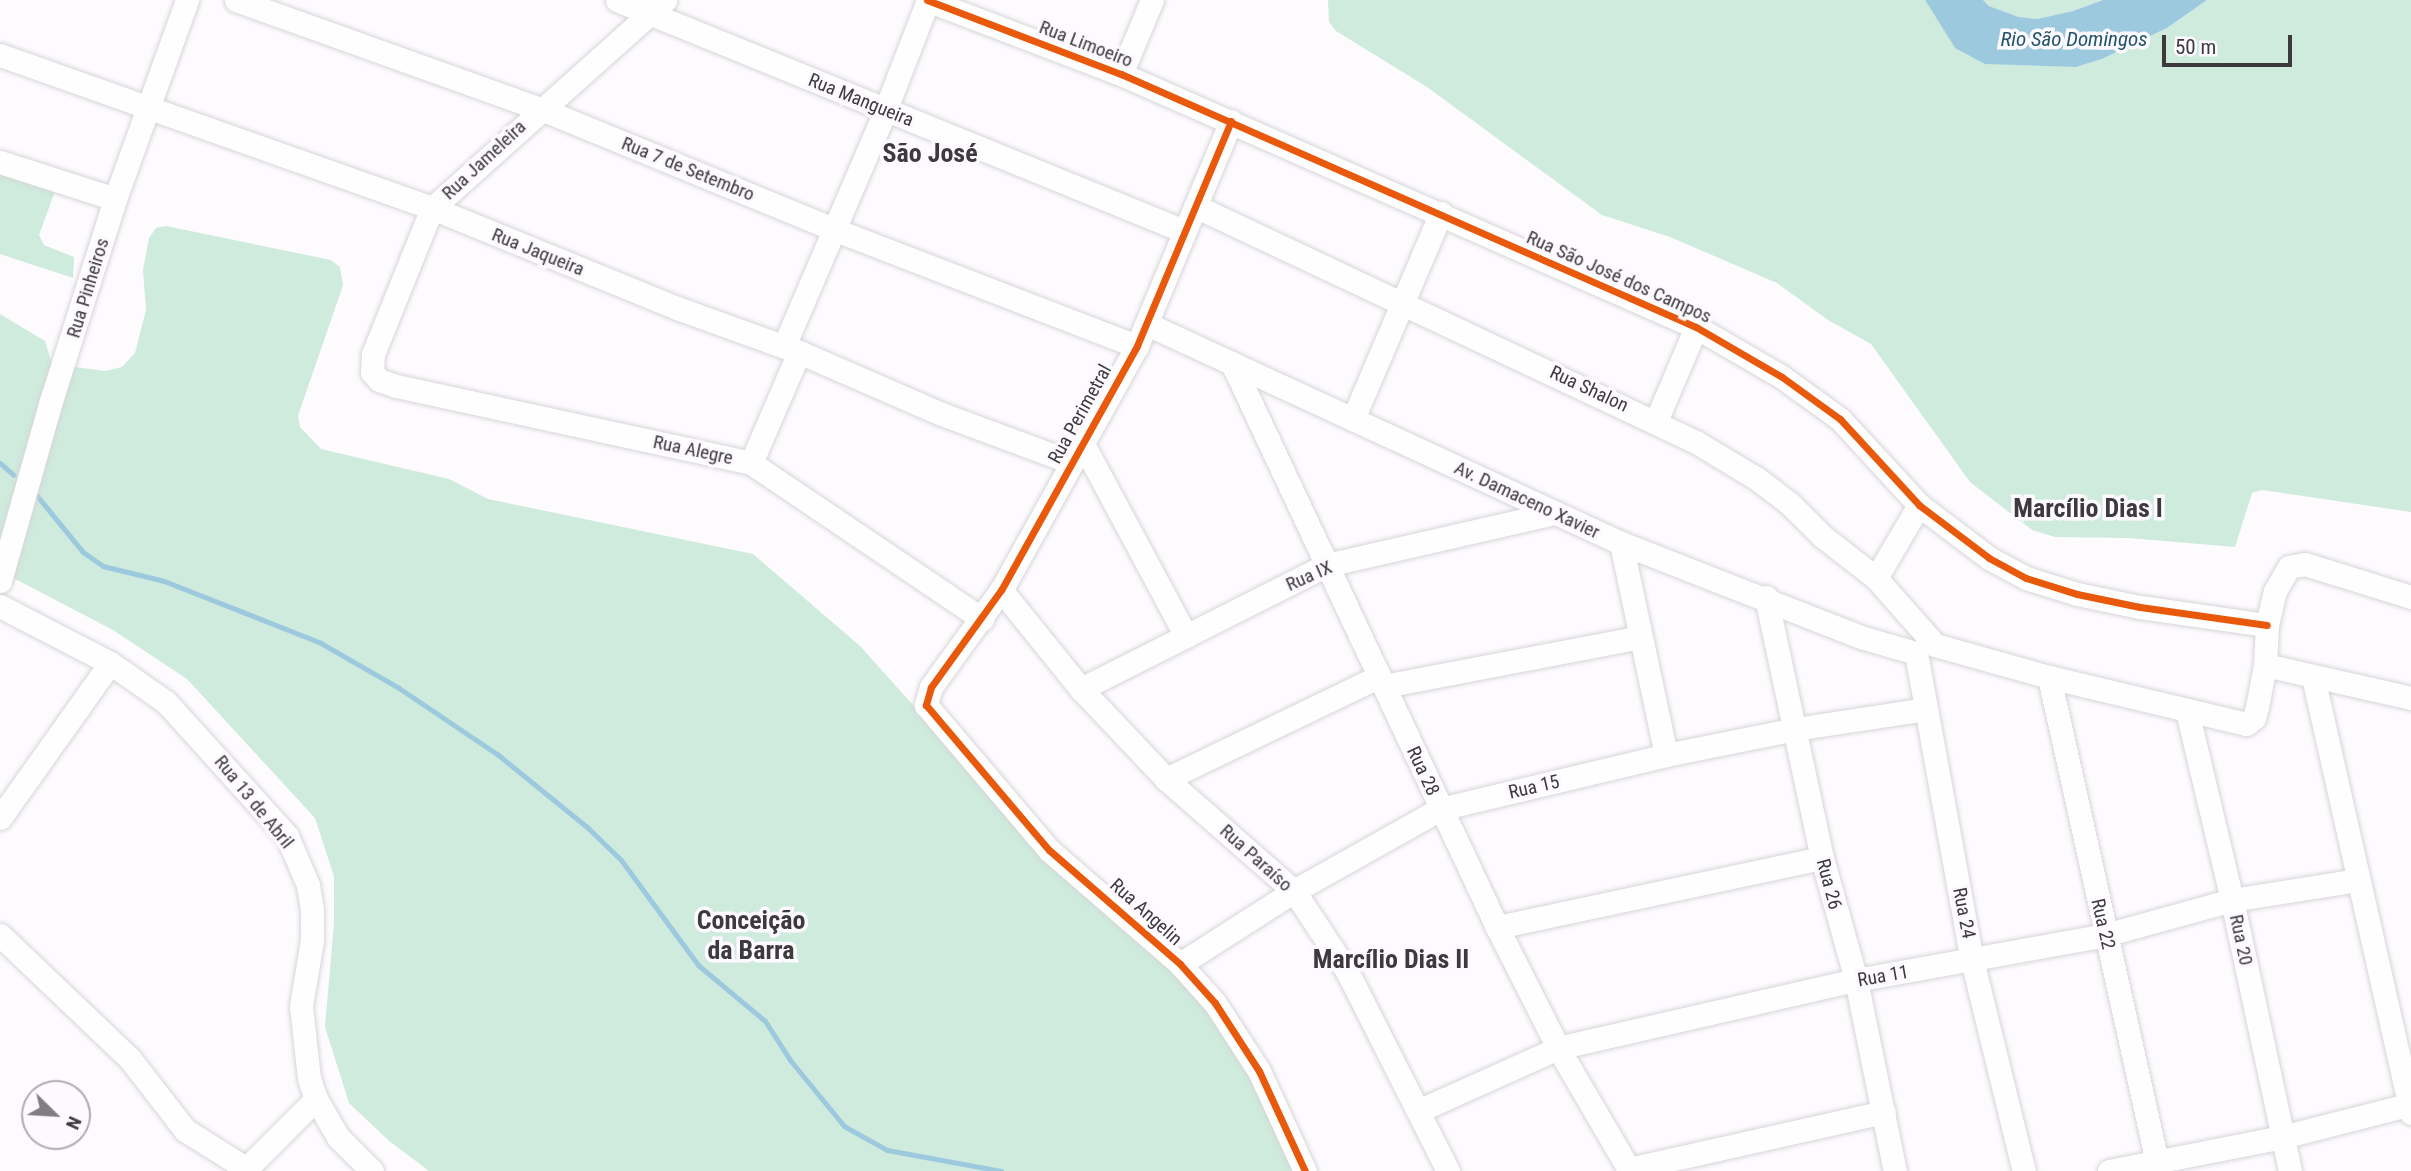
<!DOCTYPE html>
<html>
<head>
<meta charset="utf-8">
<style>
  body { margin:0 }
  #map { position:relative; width:2411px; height:1171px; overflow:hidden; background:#fdfbfe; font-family:"Roboto Condensed",sans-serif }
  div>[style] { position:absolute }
  .green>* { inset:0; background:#ceebdd }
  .water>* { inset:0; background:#9dc9df }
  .stream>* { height:5px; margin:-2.5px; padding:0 2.5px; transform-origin:2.5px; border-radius:2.5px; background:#9dc9df }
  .roads { filter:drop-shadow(0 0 2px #d7d5d8) drop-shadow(0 0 2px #d7d5d8) }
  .minor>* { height:23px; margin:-11.5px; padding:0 11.5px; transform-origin:11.5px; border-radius:11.5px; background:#fffeff }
  .cycleway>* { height:7px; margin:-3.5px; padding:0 3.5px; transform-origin:3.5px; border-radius:3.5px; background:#e8590c }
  span { translate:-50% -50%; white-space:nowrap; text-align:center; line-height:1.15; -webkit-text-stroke:7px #fdfaff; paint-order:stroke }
  .street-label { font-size:19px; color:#3c3a3d }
  .water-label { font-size:21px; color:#22546b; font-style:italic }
  .district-label { font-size:26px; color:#3c3a3d; font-weight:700 }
  .north { position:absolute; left:21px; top:1080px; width:70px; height:70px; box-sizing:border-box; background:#fdfaff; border:2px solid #b0adb1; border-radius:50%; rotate:114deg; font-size:19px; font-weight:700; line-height:28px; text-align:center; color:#3c3a3d }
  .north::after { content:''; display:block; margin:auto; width:24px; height:32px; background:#807e81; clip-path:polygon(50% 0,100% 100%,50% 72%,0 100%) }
  .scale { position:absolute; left:2162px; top:35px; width:130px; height:32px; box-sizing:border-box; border:4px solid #3c3a3d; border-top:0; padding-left:9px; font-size:21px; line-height:24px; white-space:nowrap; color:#3c3a3d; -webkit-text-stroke:5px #fdfaff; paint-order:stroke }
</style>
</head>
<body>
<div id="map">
  <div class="green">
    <i style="clip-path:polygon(1328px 0,1925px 0,1955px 48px,2076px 67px,2102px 59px,2167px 28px,2207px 0,2411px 0,2411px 512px,2262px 490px,2252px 493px,2235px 547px,2129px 538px,2055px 537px,2032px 530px,1970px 482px,1871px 344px,1828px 320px,1777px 283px,1670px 237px,1602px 215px,1427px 87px,1336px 31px,1329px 22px)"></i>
    <i style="clip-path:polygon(1983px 0,2103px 0,2073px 11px,2037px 19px,2019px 17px,1989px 6px)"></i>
    <i style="clip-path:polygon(0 155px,62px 172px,39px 235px,44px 245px,74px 257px,73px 278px,0 254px)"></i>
    <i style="clip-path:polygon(166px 226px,331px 260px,340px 267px,343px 285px,298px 416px,300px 427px,321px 449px,449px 479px,488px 499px,753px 554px,860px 646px,966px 764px,1141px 933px,1242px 1045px,1299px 1171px,429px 1171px,388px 1140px,349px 1103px,325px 1027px,334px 923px,334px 876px,315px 818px,187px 679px,113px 630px,0 571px,0 314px,45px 341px,52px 364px,105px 371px,122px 367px,135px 353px,146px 310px,143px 270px,149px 238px,156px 228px)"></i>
  </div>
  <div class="water">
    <i style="clip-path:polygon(1925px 0,1983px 0,1989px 6px,2019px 17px,2037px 19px,2073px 11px,2103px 0,2207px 0,2167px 28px,2102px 59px,2076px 67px,1985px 64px,1955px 48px)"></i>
  </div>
  <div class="stream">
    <i style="left:0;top:463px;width:18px;rotate:41deg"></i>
    <i style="left:33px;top:491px;width:79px;rotate:50.7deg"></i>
    <i style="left:83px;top:552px;width:24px;rotate:35deg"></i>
    <i style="left:103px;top:566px;width:63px;rotate:13.8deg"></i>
    <i style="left:164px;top:581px;width:167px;rotate:21.5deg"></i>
    <i style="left:319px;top:642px;width:92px;rotate:29.9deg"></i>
    <i style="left:399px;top:688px;width:118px;rotate:34deg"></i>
    <i style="left:497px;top:754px;width:117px;rotate:39.1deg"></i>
    <i style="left:588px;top:828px;width:46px;rotate:44.1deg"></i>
    <i style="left:621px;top:860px;width:130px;rotate:53.7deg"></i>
    <i style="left:698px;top:965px;width:87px;rotate:39.9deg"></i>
    <i style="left:765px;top:1021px;width:46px;rotate:57.3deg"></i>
    <i style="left:790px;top:1060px;width:85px;rotate:50.7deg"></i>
    <i style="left:844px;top:1126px;width:49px;rotate:29.2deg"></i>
    <i style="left:887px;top:1150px;width:116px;rotate:10.4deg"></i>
  </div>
  <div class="roads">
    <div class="minor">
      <i style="left:236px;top:0;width:324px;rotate:19.7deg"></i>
      <i style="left:541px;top:109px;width:316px;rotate:22.3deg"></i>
      <i style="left:833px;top:229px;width:326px;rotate:21.1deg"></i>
      <i style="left:617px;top:0;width:612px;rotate:22.17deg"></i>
      <i style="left:665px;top:0;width:312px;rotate:138.2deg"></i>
      <i style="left:432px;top:208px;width:157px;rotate:112deg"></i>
      <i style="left:373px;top:354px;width:18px;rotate:93deg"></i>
      <i style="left:372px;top:372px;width:11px;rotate:49deg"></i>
      <i style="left:379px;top:380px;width:18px;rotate:19deg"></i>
      <i style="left:396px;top:386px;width:363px;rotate:12.2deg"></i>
      <i style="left:751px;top:463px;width:279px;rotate:34deg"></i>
      <i style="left:927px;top:0;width:208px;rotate:20.9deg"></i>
      <i style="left:1121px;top:74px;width:628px;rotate:23.75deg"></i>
      <i style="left:1696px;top:327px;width:99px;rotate:30.2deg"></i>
      <i style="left:1782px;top:377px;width:72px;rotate:35.9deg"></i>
      <i style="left:1840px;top:419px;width:117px;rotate:47.4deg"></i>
      <i style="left:1919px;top:505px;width:88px;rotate:37.1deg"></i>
      <i style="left:1989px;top:558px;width:42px;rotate:28.4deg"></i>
      <i style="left:2026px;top:578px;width:53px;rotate:17.4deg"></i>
      <i style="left:2077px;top:594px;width:64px;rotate:11.7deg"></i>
      <i style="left:2140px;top:607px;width:128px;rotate:8.1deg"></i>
      <i style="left:0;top:55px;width:458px;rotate:19.5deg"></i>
      <i style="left:432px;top:208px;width:268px;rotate:22.2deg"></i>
      <i style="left:680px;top:309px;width:127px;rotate:19.9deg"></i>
      <i style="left:799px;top:352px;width:153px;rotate:23.5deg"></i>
      <i style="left:939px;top:413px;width:141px;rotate:20.4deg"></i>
      <i style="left:1121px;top:74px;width:80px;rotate:-67.3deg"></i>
      <i style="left:1231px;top:121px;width:244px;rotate:112.7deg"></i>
      <i style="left:1137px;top:346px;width:279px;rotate:119.1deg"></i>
      <i style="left:1001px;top:590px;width:120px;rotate:125.8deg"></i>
      <i style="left:931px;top:687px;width:19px;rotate:106deg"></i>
      <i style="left:926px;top:705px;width:190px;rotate:49.7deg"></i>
      <i style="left:1049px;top:850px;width:174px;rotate:41deg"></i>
      <i style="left:1180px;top:964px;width:52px;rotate:48.1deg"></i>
      <i style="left:1215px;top:1003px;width:81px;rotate:57.1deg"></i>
      <i style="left:1259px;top:1071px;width:110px;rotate:65.3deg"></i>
      <i style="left:0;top:162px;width:121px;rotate:17.8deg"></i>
      <i style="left:1195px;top:206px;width:554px;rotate:25.22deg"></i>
      <i style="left:1696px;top:442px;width:70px;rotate:31deg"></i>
      <i style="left:1756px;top:478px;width:41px;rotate:37.1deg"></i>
      <i style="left:1789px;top:503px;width:47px;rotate:45deg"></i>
      <i style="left:1822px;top:536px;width:68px;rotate:37.9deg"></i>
      <i style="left:1876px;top:578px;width:89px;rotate:48.6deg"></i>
      <i style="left:1147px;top:324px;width:522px;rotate:24.8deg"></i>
      <i style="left:1621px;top:543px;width:261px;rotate:21.4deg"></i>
      <i style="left:1864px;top:638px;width:54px;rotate:16.1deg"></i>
      <i style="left:784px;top:346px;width:256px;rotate:-66.7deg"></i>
      <i style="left:885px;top:111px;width:119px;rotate:-68.8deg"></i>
      <i style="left:1232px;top:363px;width:623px;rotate:64.83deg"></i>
      <i style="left:1497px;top:927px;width:136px;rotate:63.2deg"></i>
      <i style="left:1558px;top:1048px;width:143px;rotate:59.7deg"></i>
      <i style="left:1353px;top:419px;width:224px;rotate:-66.9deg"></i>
      <i style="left:1656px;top:421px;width:102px;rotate:-66.9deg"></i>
      <i style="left:1083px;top:444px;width:218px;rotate:61.8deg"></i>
      <i style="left:751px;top:463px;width:121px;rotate:-66.6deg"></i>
      <i style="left:1621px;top:543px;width:217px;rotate:78deg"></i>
      <i style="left:1876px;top:578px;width:85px;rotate:-59.5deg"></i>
      <i style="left:0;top:581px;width:187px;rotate:-74.2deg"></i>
      <i style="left:51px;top:401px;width:212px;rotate:-72.4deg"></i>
      <i style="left:115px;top:199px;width:212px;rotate:-70.1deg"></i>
      <i style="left:1001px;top:590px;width:127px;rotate:51.1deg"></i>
      <i style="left:1081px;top:689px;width:124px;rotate:46.6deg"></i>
      <i style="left:1166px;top:779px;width:170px;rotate:41.2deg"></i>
      <i style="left:1294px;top:891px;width:96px;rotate:56.5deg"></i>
      <i style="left:1347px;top:971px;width:224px;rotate:63.2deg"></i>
      <i style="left:1766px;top:597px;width:267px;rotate:77.9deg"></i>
      <i style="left:1822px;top:858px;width:127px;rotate:74.4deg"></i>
      <i style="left:1856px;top:980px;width:195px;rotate:78.5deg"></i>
      <i style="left:0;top:606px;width:124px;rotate:27.4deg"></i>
      <i style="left:110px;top:663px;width:68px;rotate:34.9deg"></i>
      <i style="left:166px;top:702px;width:181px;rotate:47.9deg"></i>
      <i style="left:287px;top:836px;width:53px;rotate:66.8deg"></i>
      <i style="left:308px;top:885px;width:24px;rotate:81deg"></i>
      <i style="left:312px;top:909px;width:31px;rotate:90deg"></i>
      <i style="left:312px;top:940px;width:67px;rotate:99.5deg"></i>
      <i style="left:301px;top:1006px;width:72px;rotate:83.7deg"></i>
      <i style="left:309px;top:1078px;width:22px;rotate:72deg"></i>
      <i style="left:316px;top:1099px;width:44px;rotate:59.9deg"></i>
      <i style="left:338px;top:1137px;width:48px;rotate:45deg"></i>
      <i style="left:1935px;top:645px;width:118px;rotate:15.7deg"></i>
      <i style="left:2049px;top:677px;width:203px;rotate:13.4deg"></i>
      <i style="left:2246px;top:724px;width:10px;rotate:-37deg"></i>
      <i style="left:2254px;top:718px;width:11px;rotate:-75deg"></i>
      <i style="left:2257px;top:707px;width:43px;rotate:-79.2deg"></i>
      <i style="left:2265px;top:665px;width:40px;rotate:-87.1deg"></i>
      <i style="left:2267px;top:625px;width:35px;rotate:-77deg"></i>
      <i style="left:2275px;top:591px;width:28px;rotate:-60deg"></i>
      <i style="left:2289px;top:567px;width:16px;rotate:-11deg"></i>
      <i style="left:2305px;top:564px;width:111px;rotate:17.3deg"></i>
      <i style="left:1916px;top:653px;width:312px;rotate:79.7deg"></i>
      <i style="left:1972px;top:960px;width:217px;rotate:76.2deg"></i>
      <i style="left:2265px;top:665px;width:150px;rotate:12.7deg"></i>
      <i style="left:2049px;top:677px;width:506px;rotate:77.45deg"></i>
      <i style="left:2313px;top:677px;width:447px;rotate:77.3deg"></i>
      <i style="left:1384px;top:686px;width:261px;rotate:-10.8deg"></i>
      <i style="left:1081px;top:689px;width:275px;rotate:-26.8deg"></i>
      <i style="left:1327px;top:565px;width:233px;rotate:-12.9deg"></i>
      <i style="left:2187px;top:711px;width:194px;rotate:76.6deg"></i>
      <i style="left:2232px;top:900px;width:277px;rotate:77.9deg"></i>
      <i style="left:1166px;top:779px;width:237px;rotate:-25.7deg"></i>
      <i style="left:0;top:818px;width:190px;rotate:-54.6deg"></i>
      <i style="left:1497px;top:927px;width:332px;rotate:-12deg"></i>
      <i style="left:0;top:935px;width:180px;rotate:43.6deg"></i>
      <i style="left:130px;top:1059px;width:90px;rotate:52.2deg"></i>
      <i style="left:185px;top:1130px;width:77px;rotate:32.2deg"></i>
      <i style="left:1180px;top:964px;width:135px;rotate:-32.6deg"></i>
      <i style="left:1294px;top:891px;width:167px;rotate:-29.3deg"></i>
      <i style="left:1440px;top:809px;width:232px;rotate:-13.4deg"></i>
      <i style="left:1666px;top:755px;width:132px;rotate:-11.4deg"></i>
      <i style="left:1795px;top:729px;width:132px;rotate:-8.7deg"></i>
      <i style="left:1418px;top:1111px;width:154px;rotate:-24.2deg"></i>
      <i style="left:1558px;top:1048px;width:306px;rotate:-12.9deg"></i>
      <i style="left:1856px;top:980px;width:253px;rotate:-10.2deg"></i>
      <i style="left:2105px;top:935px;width:132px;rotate:-15.4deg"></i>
      <i style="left:2232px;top:900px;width:128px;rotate:-9deg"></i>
      <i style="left:247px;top:1168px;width:98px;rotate:-45deg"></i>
      <i style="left:1629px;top:1169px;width:261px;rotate:-12.6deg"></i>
      <i style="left:2109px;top:1171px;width:176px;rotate:-11.1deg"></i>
      <i style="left:2282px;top:1137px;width:133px;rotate:-14.3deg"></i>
    </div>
  </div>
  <div class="cycleway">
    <i style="left:927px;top:0;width:208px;rotate:20.9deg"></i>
    <i style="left:1121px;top:74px;width:628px;rotate:23.75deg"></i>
    <i style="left:1696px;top:327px;width:99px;rotate:30.2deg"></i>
    <i style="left:1782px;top:377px;width:72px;rotate:35.9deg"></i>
    <i style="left:1840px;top:419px;width:117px;rotate:47.4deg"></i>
    <i style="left:1919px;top:505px;width:88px;rotate:37.1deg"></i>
    <i style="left:1989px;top:558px;width:42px;rotate:28.4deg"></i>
    <i style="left:2026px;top:578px;width:53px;rotate:17.4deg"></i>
    <i style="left:2077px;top:594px;width:64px;rotate:11.7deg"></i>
    <i style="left:2140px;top:607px;width:128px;rotate:8.1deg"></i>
    <i style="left:1231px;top:121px;width:244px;rotate:112.7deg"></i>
    <i style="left:1137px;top:346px;width:279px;rotate:119.1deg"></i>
    <i style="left:1001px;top:590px;width:120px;rotate:125.8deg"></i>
    <i style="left:931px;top:687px;width:19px;rotate:106deg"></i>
    <i style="left:926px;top:705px;width:190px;rotate:49.7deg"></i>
    <i style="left:1049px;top:850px;width:174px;rotate:41deg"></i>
    <i style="left:1180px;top:964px;width:52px;rotate:48.1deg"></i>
    <i style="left:1215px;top:1003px;width:81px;rotate:57.1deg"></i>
    <i style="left:1259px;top:1071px;width:110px;rotate:65.3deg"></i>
  </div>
  <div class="street-label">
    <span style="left:1086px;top:44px;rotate:21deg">Rua Limoeiro</span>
    <span style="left:861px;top:100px;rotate:22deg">Rua Mangueira</span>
    <span style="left:484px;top:160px;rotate:-43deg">Rua Jameleira</span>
    <span style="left:688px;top:169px;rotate:22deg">Rua 7 de Setembro</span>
    <span style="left:538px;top:252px;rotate:22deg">Rua Jaqueira</span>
    <span style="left:1619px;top:277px;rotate:24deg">Rua São José dos Campos</span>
    <span style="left:88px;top:288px;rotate:-73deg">Rua Pinheiros</span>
    <span style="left:1589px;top:389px;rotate:25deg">Rua Shalon</span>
    <span style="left:1080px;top:414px;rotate:-61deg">Rua Perimetral</span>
    <span style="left:693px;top:450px;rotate:12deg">Rua Alegre</span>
    <span style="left:1527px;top:500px;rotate:25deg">Av. Damaceno Xavier</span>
    <span style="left:1309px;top:576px;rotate:-24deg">Rua IX</span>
    <span style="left:1423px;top:771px;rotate:65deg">Rua 28</span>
    <span style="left:1534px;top:787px;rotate:-13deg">Rua 15</span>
    <span style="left:254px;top:802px;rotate:51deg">Rua 13 de Abril</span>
    <span style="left:1256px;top:858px;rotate:42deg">Rua Paraíso</span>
    <span style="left:1829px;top:884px;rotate:75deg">Rua 26</span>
    <span style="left:1146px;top:912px;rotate:42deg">Rua Angelin</span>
    <span style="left:1964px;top:913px;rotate:79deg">Rua 24</span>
    <span style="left:2103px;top:924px;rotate:77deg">Rua 22</span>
    <span style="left:2241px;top:940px;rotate:78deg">Rua 20</span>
    <span style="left:1883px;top:976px;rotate:-10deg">Rua 11</span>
  </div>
  <div class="water-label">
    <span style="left:2074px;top:39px">Rio São Domingos</span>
  </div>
  <div class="district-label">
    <span style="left:930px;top:154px">São José</span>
    <span style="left:2088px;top:509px">Marcílio Dias I</span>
    <span style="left:751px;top:936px">Conceição<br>da Barra</span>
    <span style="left:1391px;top:960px">Marcílio Dias II</span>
  </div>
  <div class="north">N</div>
  <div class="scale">50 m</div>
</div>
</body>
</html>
